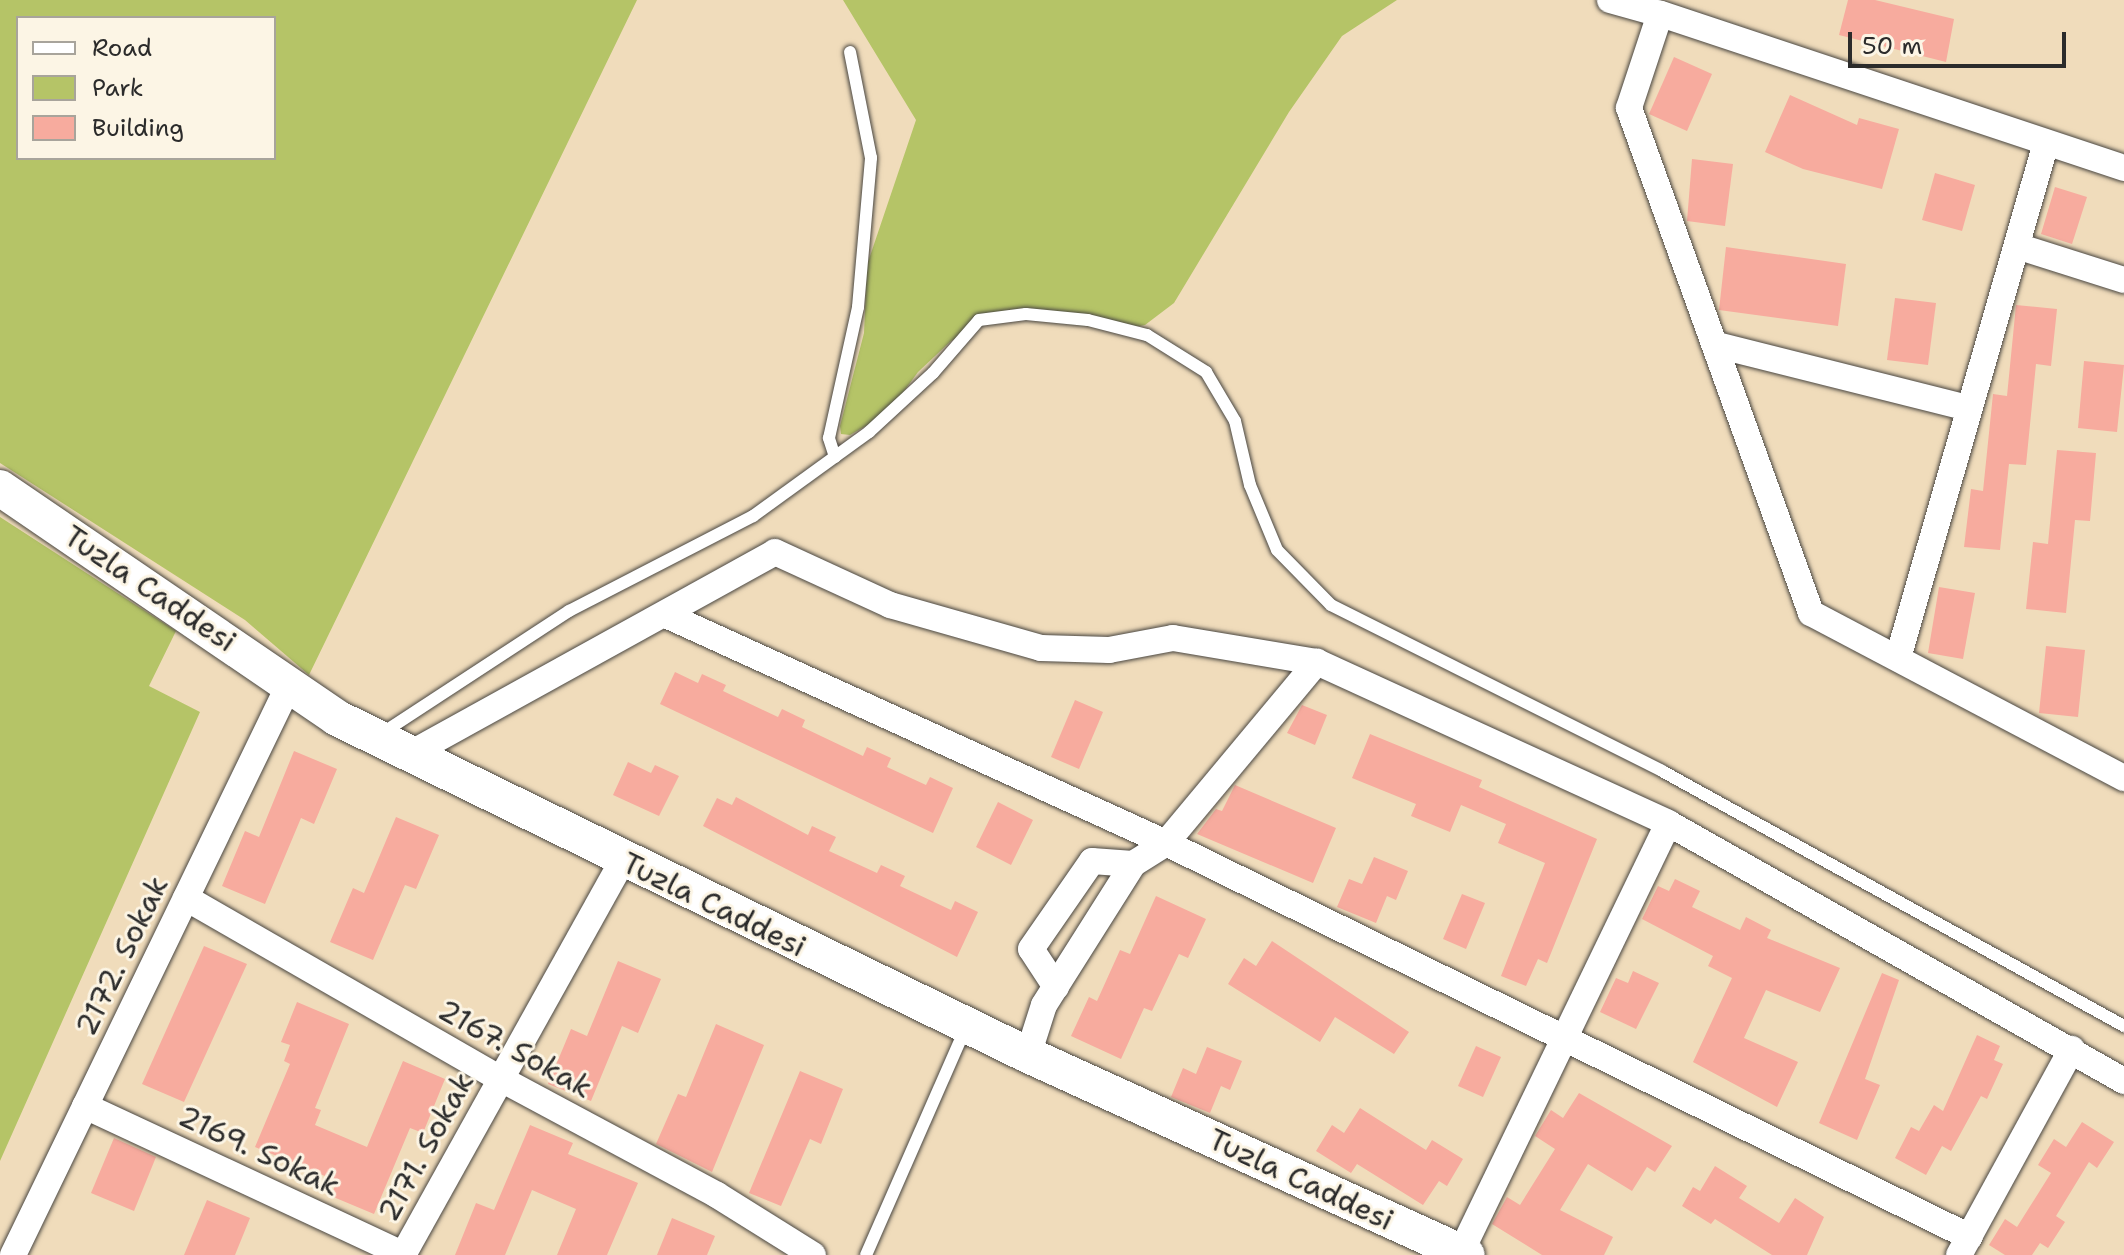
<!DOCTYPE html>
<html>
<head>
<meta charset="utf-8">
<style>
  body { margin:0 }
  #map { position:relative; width:2124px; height:1255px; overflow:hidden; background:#f0dcbb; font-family:"Shantell Sans",sans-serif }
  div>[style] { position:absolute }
  .green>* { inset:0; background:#b5c467 }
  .building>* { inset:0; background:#f7ab9e }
  .roads { filter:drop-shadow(0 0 2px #494641) drop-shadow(0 0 2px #494641) }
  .lane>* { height:12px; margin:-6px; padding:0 6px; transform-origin:6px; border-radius:6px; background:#fff }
  .street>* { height:26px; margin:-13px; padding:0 13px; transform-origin:13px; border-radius:13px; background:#fff }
  .secondary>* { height:36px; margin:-18px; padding:0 18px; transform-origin:18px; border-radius:18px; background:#fff }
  span { translate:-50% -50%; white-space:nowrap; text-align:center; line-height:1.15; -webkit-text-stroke:6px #fcf5e5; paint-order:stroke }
  .street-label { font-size:30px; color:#2b2b2b }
  .legend { position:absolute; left:16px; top:16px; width:260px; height:144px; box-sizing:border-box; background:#fcf5e5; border:2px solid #a8a49b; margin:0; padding:10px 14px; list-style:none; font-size:24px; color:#2b2b2b }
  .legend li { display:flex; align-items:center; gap:16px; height:40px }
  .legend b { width:40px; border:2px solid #a8a49b }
  .scale { position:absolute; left:1848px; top:32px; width:218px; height:36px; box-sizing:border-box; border:4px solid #2b2b2b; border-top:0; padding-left:10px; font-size:24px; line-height:28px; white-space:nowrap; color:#2b2b2b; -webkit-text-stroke:6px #fcf5e5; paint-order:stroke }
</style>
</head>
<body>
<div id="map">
  <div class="green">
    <i style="clip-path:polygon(evenodd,0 0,637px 0,309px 675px,245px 620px,0 463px,0 0,18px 18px,274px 18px,274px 158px,18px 158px,18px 18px)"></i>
    <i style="clip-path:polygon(843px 0,1397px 0,1342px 36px,1289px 112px,1174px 303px,1145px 325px,1119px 330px,1025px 319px,979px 326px,951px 341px,918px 372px,888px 413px,850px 435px,841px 434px,840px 426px,864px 333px,867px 265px,916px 120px)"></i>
    <i style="clip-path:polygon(0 517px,176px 631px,149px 686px,200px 712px,0 1161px)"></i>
  </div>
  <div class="building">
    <i style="clip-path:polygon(1848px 0,1875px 0,1954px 19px,1946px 62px,1839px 35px)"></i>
    <i style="clip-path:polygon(1674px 57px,1712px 74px,1687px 131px,1649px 114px)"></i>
    <i style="clip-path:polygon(1790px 95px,1857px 125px,1859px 118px,1899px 129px,1882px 189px,1803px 169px,1765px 152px)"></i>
    <i style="clip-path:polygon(1692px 159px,1733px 164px,1725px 226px,1687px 221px)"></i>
    <i style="clip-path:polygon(1935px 173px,1975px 185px,1962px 231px,1922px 220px)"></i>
    <i style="clip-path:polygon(2055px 187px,2087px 197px,2072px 244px,2041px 234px)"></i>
    <i style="clip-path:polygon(1726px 247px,1846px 264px,1838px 326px,1719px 310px)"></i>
    <i style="clip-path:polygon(1895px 298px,1936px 303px,1928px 365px,1887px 360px)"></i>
    <i style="clip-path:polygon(2016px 305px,2057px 309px,2051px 366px,2036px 364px,2026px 465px,2009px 464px,2000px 550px,1964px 547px,1971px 489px,1983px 491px,1993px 394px,2007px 396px)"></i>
    <i style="clip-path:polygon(2084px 361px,2124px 365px,2117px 432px,2078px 428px)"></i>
    <i style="clip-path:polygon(2057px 450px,2096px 453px,2090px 521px,2075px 520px,2066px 613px,2026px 609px,2033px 542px,2048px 544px)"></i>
    <i style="clip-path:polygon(1939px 587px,1975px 593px,1963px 659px,1928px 653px)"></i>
    <i style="clip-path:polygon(2046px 646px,2085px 650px,2078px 717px,2039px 713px)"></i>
    <i style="clip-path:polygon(675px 672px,698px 683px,702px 674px,726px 685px,723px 691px,778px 717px,782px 709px,805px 720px,802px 727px,863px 756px,867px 747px,891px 758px,887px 767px,926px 785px,930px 777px,953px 788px,933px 833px,660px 704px)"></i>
    <i style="clip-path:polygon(1075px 700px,1103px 712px,1079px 769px,1051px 757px)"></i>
    <i style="clip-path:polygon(1302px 705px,1327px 715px,1315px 745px,1287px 733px)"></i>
    <i style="clip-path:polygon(1370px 734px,1482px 780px,1479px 787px,1597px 839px,1547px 963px,1538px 959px,1526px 986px,1501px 976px,1545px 863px,1498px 843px,1506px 824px,1461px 805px,1450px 832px,1411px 816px,1416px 804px,1352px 778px)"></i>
    <i style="clip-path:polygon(294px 751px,337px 769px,314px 824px,301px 818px,265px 904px,222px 886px,245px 831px,259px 837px)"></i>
    <i style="clip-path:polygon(628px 762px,651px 773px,655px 765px,679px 776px,659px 816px,613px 795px)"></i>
    <i style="clip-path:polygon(1235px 785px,1336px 828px,1313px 883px,1197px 834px,1216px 809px,1222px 811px)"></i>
    <i style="clip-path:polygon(736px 797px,808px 835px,812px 826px,836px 837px,829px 851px,877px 873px,881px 865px,905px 876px,900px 886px,951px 910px,955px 901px,978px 912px,957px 957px,703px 826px,717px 798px,732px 805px)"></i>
    <i style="clip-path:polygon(998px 802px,1033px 820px,1011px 865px,976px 847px)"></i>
    <i style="clip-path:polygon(396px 817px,439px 835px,416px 889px,405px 885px,373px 960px,330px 942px,353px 888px,364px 893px)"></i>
    <i style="clip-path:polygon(1374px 857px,1408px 871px,1396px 900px,1387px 896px,1376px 923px,1337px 907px,1349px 879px,1362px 884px)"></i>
    <i style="clip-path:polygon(1675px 879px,1700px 891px,1692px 907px,1740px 930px,1746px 917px,1771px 930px,1767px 938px,1840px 968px,1820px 1012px,1766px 990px,1744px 1038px,1798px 1062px,1777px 1107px,1693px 1062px,1732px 978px,1708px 966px,1713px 956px,1642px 919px,1658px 886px,1669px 891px)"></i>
    <i style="clip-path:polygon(1462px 894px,1485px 903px,1466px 949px,1443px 939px)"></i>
    <i style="clip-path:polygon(1156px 896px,1206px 919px,1188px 958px,1179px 954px,1152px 1011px,1144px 1008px,1121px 1059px,1071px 1036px,1089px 997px,1097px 1001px,1120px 950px,1130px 954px)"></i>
    <i style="clip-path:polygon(1272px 941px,1409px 1032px,1394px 1054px,1335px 1017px,1320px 1042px,1228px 984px,1244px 958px,1256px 966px)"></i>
    <i style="clip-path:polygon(204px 946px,247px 964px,184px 1102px,142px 1084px)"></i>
    <i style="clip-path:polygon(618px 961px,661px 979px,638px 1033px,622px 1026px,591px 1101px,548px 1084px,571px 1029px,587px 1036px)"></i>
    <i style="clip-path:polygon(1633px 971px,1659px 983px,1636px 1029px,1600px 1012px,1616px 978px,1628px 983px)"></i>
    <i style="clip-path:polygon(1882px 973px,1899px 980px,1865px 1079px,1880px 1085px,1857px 1140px,1819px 1123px)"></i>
    <i style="clip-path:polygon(297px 1002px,349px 1024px,315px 1108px,321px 1110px,315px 1125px,367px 1147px,403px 1061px,445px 1079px,423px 1133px,410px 1128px,374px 1214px,331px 1196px,337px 1181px,255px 1147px,290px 1064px,284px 1061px,290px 1045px,281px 1042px)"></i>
    <i style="clip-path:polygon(716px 1024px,764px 1045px,712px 1172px,656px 1144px,678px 1094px,686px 1097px)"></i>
    <i style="clip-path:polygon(1977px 1035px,2000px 1046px,1994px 1060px,2003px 1064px,1987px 1099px,1981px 1096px,1951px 1151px,1942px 1146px,1926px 1175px,1895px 1158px,1911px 1127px,1919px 1131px,1934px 1105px,1943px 1111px)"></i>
    <i style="clip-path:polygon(1476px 1046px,1501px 1057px,1483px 1097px,1458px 1086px)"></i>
    <i style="clip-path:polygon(1207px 1047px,1242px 1061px,1230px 1090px,1221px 1086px,1210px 1113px,1171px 1097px,1183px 1068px,1196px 1074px)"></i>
    <i style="clip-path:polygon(800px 1071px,843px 1089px,821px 1144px,810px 1139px,781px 1206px,749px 1193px)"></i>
    <i style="clip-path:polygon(1579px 1093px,1672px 1146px,1655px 1172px,1647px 1167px,1632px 1191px,1588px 1164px,1560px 1210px,1613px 1237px,1604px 1255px,1542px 1255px,1492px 1224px,1507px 1197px,1520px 1205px,1555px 1149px,1535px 1136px,1551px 1110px,1563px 1118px)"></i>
    <i style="clip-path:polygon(1360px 1108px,1426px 1150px,1432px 1140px,1463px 1159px,1447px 1186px,1439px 1181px,1423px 1205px,1357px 1164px,1351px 1173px,1316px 1151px,1332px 1125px,1344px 1133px)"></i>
    <i style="clip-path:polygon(2082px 1122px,2114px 1142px,2097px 1168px,2089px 1162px,2056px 1216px,2065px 1222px,2048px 1248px,2040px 1243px,2032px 1255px,2005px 1255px,1989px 1245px,2005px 1219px,2017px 1227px,2051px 1173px,2038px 1165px,2054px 1139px,2066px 1147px)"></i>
    <i style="clip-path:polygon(530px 1125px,573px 1143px,568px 1154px,638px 1183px,607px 1255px,557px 1255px,576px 1209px,532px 1190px,505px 1255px,455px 1255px,476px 1203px,494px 1210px)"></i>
    <i style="clip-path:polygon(114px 1138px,156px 1157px,134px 1211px,91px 1193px)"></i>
    <i style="clip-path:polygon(1715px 1166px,1747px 1186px,1739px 1198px,1779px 1223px,1795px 1198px,1824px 1217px,1807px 1255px,1772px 1255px,1715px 1219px,1711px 1224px,1682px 1206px,1693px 1187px,1700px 1191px)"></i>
    <i style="clip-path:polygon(207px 1200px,250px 1218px,235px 1255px,184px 1255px)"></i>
    <i style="clip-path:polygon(672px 1218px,715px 1236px,707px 1255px,657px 1255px)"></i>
  </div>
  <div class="roads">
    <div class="lane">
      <i style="left:835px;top:457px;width:20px;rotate:-108deg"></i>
      <i style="left:829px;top:438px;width:134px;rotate:-77.5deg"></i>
      <i style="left:858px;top:307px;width:150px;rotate:-85deg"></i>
      <i style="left:871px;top:158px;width:108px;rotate:-101.2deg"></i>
      <i style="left:381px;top:734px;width:225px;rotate:-33.2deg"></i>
      <i style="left:569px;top:611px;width:207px;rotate:-27.3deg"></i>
      <i style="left:753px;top:516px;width:143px;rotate:-35.9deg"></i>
      <i style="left:869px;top:432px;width:87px;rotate:-42.7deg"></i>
      <i style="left:933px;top:373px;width:70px;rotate:-49deg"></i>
      <i style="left:979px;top:320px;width:47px;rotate:-7.3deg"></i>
      <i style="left:1026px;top:314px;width:62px;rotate:5.5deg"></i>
      <i style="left:1088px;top:320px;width:61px;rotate:14.3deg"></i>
      <i style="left:1147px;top:335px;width:70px;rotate:32.1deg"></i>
      <i style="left:1206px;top:372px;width:57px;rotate:59.4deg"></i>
      <i style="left:1235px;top:421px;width:66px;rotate:76.8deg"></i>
      <i style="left:1250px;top:485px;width:70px;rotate:67.4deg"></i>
      <i style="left:1277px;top:550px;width:77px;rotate:45.5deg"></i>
      <i style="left:1331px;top:605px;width:370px;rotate:26.6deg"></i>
      <i style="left:1662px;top:771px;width:528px;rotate:28.9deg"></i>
      <i style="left:866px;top:1255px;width:249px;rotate:-66.3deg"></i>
    </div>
    <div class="street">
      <i style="left:1610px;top:0;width:52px;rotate:15.6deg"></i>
      <i style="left:2124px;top:168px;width:489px;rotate:-161.6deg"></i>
      <i style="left:1660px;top:14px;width:99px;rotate:108.3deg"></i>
      <i style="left:1629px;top:108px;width:537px;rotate:70.18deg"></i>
      <i style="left:1811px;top:613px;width:354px;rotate:27.8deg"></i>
      <i style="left:2017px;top:246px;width:112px;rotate:17.6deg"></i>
      <i style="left:1717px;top:345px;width:259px;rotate:14.1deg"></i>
      <i style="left:666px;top:615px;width:550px;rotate:24.51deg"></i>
      <i style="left:1166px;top:843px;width:895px;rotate:26.11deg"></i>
      <i style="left:1898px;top:658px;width:536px;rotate:-73.97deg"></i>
      <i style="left:408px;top:755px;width:419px;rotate:-28.9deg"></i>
      <i style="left:775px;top:552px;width:127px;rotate:24.7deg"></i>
      <i style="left:890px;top:605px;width:157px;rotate:15.9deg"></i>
      <i style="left:1041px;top:648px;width:68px;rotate:1.7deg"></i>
      <i style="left:1109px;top:650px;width:65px;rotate:-10.6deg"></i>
      <i style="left:1173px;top:638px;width:146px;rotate:9.5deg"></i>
      <i style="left:1317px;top:662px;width:386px;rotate:24.6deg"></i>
      <i style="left:1668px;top:823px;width:524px;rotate:29.5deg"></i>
      <i style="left:186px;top:898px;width:363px;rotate:29.9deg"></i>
      <i style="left:501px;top:1079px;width:245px;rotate:28.2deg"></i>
      <i style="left:717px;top:1195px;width:113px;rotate:32deg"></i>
      <i style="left:1056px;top:987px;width:45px;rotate:-123.3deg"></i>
      <i style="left:1031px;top:949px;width:107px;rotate:-55.3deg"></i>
      <i style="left:1092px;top:861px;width:41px;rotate:4.2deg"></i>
      <i style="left:1028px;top:1055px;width:52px;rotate:-72.3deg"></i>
      <i style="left:1044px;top:1005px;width:167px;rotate:-57.7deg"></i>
      <i style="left:1133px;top:864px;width:39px;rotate:-32deg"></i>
      <i style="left:1166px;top:843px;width:236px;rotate:-50.2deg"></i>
      <i style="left:85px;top:1106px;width:353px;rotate:25deg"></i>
      <i style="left:1461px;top:1252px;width:476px;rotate:-64.2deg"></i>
      <i style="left:13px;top:1255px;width:633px;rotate:-64.16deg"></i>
      <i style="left:403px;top:1255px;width:451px;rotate:-60.9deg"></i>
      <i style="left:1959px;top:1255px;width:235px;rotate:-61.3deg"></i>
    </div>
    <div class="secondary">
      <i style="left:0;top:488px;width:408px;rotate:34.3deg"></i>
      <i style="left:337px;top:718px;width:769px;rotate:26deg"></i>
      <i style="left:1028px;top:1055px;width:482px;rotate:24.5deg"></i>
    </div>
  </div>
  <div class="street-label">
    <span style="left:150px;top:589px;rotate:34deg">Tuzla Caddesi</span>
    <span style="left:714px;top:905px;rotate:26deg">Tuzla Caddesi</span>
    <span style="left:122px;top:956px;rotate:-64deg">2172. Sokak</span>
    <span style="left:515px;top:1049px;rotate:29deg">2167. Sokak</span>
    <span style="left:426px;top:1147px;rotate:-61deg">2171. Sokak</span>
    <span style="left:259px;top:1151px;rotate:25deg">2169. Sokak</span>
    <span style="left:1301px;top:1180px;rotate:25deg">Tuzla Caddesi</span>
  </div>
  <ul class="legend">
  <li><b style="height:10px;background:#fff"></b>Road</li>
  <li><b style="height:22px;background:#b5c467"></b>Park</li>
  <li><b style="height:22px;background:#f7ab9e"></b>Building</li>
  </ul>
  <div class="scale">50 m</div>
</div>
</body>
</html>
